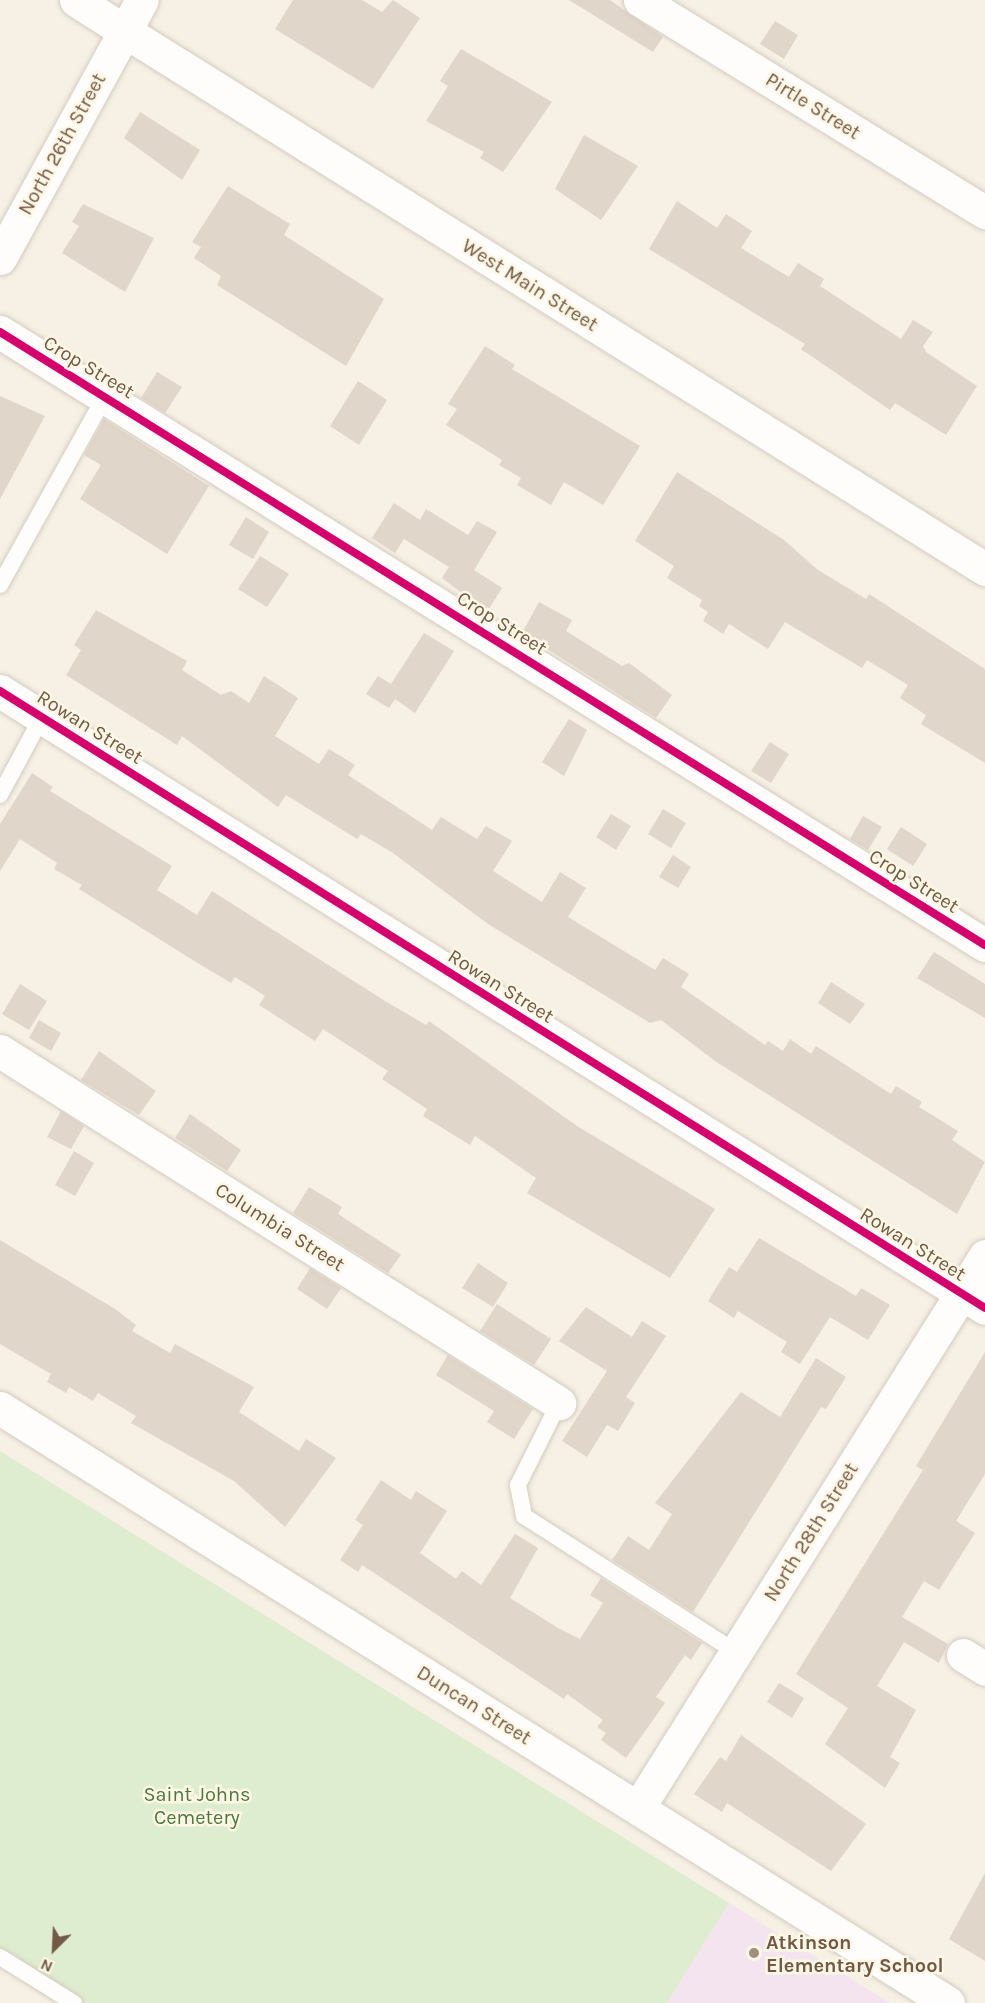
<!DOCTYPE html>
<html>
<head>
<meta charset="utf-8">
<style>
  body { margin:0 }
  #map { position:relative; width:985px; height:2003px; overflow:hidden; background:#f6f0e5; font-family:Karla,sans-serif }
  div>[style] { position:absolute }
  .education>* { inset:0; background:#f3e4ef }
  .green>* { inset:0; background:#deedcf }
  .building>* { inset:0; background:#e0d6ca }
  .roads { filter:drop-shadow(0 0 2px #d5cbc0) drop-shadow(0 0 2px #d5cbc0) }
  .lane>* { height:16px; margin:-8px; padding:0 8px; transform-origin:8px; border-radius:8px; background:#fefdfb }
  .street>* { height:33px; margin:-16.5px; padding:0 16.5px; transform-origin:16.5px; border-radius:16.5px; background:#fefdfb }
  .secondary>* { height:33px; margin:-16.5px; padding:0 16.5px; transform-origin:16.5px; border-radius:16.5px; background:#fefdfb }
  .cycleway>* { height:8px; margin:-4px; padding:0 4px; transform-origin:4px; border-radius:4px; background:#d6006c }
  .dots>* { width:16px; height:16px; translate:-50% -50%; box-sizing:border-box; border:3px solid #fff7e5; border-radius:50% }
  span { translate:-50% -50%; white-space:nowrap; text-align:center; line-height:1.15; -webkit-text-stroke:5px #fff7e5; paint-order:stroke }
  .street-label { font-size:20px; color:#735a46 }
  .park-label { font-size:20px; color:#4b793e }
  .poi-label { font-size:20px; color:#735a46; font-weight:700 }
  .left { translate:0 -50%; text-align:left }
  .north { position:absolute; left:24px; top:1919px; width:60px; height:60px; -webkit-text-stroke:4px #fff7e5; paint-order:stroke; rotate:204deg; font-size:16px; font-weight:700; line-height:24px; text-align:center; color:#735a46 }
  .north::after { content:''; display:block; margin:auto; width:21px; height:27px; background:#735a46; clip-path:polygon(50% 0,100% 100%,50% 72%,0 100%) }
</style>
</head>
<body>
<div id="map">
  <div class="education">
    <i style="clip-path:polygon(729px 1903px,890px 2003px,667px 2003px)"></i>
  </div>
  <div class="green">
    <i style="clip-path:polygon(0 1451px,729px 1903px,667px 2003px,81px 2003px,0 1952px)"></i>
  </div>
  <div class="building">
    <i style="clip-path:polygon(293px 0,362px 0,382px 12px,393px 0,420px 18px,373px 89px,275px 29px)"></i>
    <i style="clip-path:polygon(569px 0,610px 0,663px 37px,653px 52px)"></i>
    <i style="clip-path:polygon(775px 21px,798px 35px,784px 59px,760px 44px)"></i>
    <i style="clip-path:polygon(461px 49px,552px 102px,503px 172px,480px 158px,484px 152px,426px 121px,448px 86px,440px 81px)"></i>
    <i style="clip-path:polygon(140px 112px,200px 150px,182px 180px,124px 138px)"></i>
    <i style="clip-path:polygon(584px 135px,638px 166px,601px 220px,555px 189px)"></i>
    <i style="clip-path:polygon(228px 186px,290px 224px,284px 235px,384px 299px,346px 366px,217px 285px,221px 276px,194px 258px,201px 247px,192px 242px)"></i>
    <i style="clip-path:polygon(677px 201px,717px 228px,726px 214px,752px 231px,741px 248px,789px 277px,798px 263px,824px 279px,820px 286px,901px 339px,913px 320px,933px 332px,923px 346px,926px 352px,977px 386px,946px 435px,895px 403px,890px 410px,801px 349px,805px 344px,649px 249px)"></i>
    <i style="clip-path:polygon(83px 204px,154px 238px,125px 292px,62px 253px,79px 226px,72px 222px)"></i>
    <i style="clip-path:polygon(485px 346px,515px 365px,512px 369px,640px 446px,603px 505px,564px 482px,551px 505px,517px 485px,521px 478px,499px 465px,502px 460px,446px 425px,457px 409px,448px 404px)"></i>
    <i style="clip-path:polygon(157px 372px,182px 387px,165px 413px,141px 398px)"></i>
    <i style="clip-path:polygon(358px 381px,387px 400px,359px 445px,330px 426px)"></i>
    <i style="clip-path:polygon(0 396px,45px 416px,0 499px)"></i>
    <i style="clip-path:polygon(104px 419px,209px 486px,167px 554px,80px 499px,101px 465px,84px 455px)"></i>
    <i style="clip-path:polygon(677px 472px,784px 540px,818px 570px,866px 599px,869px 594px,985px 669px,985px 763px,921px 724px,926px 715px,900px 698px,908px 685px,867px 660px,862px 668px,785px 622px,768px 649px,729px 624px,723px 634px,703px 621px,708px 612px,699px 606px,702px 600px,667px 578px,674px 566px,635px 541px)"></i>
    <i style="clip-path:polygon(394px 503px,420px 520px,426px 509px,468px 535px,477px 521px,497px 532px,474px 570px,502px 588px,487px 612px,442px 578px,449px 567px,404px 539px,395px 553px,372px 538px)"></i>
    <i style="clip-path:polygon(246px 517px,269px 532px,253px 559px,229px 545px)"></i>
    <i style="clip-path:polygon(260px 556px,289px 574px,267px 607px,238px 589px)"></i>
    <i style="clip-path:polygon(539px 602px,572px 620px,566px 631px,622px 666px,629px 663px,672px 695px,656px 718px,522px 633px)"></i>
    <i style="clip-path:polygon(96px 610px,187px 661px,182px 670px,221px 695px,231px 691px,249px 703px,264px 676px,298px 698px,275px 736px,319px 764px,329px 749px,355px 765px,348px 775px,432px 830px,441px 817px,477px 839px,486px 826px,512px 841px,493px 871px,542px 902px,560px 872px,586px 888px,568px 917px,655px 970px,663px 958px,689px 974px,681px 987px,765px 1045px,768px 1041px,783px 1051px,790px 1039px,811px 1054px,816px 1046px,891px 1094px,896px 1086px,922px 1102px,919px 1107px,958px 1131px,952px 1140px,985px 1162px,957px 1214px,715px 1061px,661px 1020px,650px 1023px,488px 924px,393px 853px,361px 834px,357px 839px,286px 795px,278px 807px,182px 736px,177px 745px,66px 675px,81px 650px,74px 645px)"></i>
    <i style="clip-path:polygon(424px 633px,454px 651px,415px 713px,395px 699px,389px 708px,366px 694px,378px 676px,391px 684px)"></i>
    <i style="clip-path:polygon(569px 719px,587px 730px,564px 776px,542px 762px)"></i>
    <i style="clip-path:polygon(770px 742px,789px 754px,771px 783px,751px 771px)"></i>
    <i style="clip-path:polygon(32px 773px,53px 787px,50px 791px,172px 866px,157px 890px,197px 915px,212px 891px,385px 1001px,426px 1025px,429px 1021px,577px 1126px,715px 1209px,670px 1278px,527px 1193px,536px 1178px,475px 1136px,470px 1145px,423px 1116px,427px 1109px,382px 1079px,388px 1071px,323px 1029px,315px 1041px,259px 1005px,265px 996px,235px 977px,231px 983px,196px 962px,79px 889px,82px 885px,54px 869px,57px 863px,20px 839px,0 871px,0 824px)"></i>
    <i style="clip-path:polygon(663px 809px,686px 823px,671px 848px,648px 834px)"></i>
    <i style="clip-path:polygon(611px 814px,631px 826px,616px 850px,596px 837px)"></i>
    <i style="clip-path:polygon(863px 816px,882px 827px,868px 850px,850px 839px)"></i>
    <i style="clip-path:polygon(901px 827px,927px 844px,913px 866px,887px 849px)"></i>
    <i style="clip-path:polygon(673px 855px,691px 867px,678px 888px,659px 877px)"></i>
    <i style="clip-path:polygon(934px 952px,985px 984px,985px 1018px,917px 978px)"></i>
    <i style="clip-path:polygon(831px 982px,865px 1004px,850px 1024px,818px 1003px)"></i>
    <i style="clip-path:polygon(20px 984px,47px 1001px,29px 1030px,2px 1014px)"></i>
    <i style="clip-path:polygon(39px 1020px,61px 1033px,51px 1051px,29px 1038px)"></i>
    <i style="clip-path:polygon(99px 1051px,156px 1091px,139px 1115px,81px 1080px)"></i>
    <i style="clip-path:polygon(61px 1111px,84px 1126px,71px 1149px,47px 1137px)"></i>
    <i style="clip-path:polygon(190px 1114px,241px 1150px,227px 1171px,175px 1138px)"></i>
    <i style="clip-path:polygon(74px 1151px,94px 1163px,75px 1196px,55px 1185px)"></i>
    <i style="clip-path:polygon(309px 1187px,342px 1207px,338px 1214px,401px 1255px,388px 1273px,293px 1213px)"></i>
    <i style="clip-path:polygon(759px 1238px,856px 1296px,861px 1288px,890px 1305px,868px 1340px,830px 1317px,800px 1364px,781px 1352px,787px 1342px,738px 1311px,734px 1318px,708px 1301px,729px 1267px,737px 1272px)"></i>
    <i style="clip-path:polygon(0 1240px,115px 1309px,136px 1325px,132px 1331px,170px 1353px,175px 1344px,254px 1387px,239px 1412px,299px 1451px,306px 1439px,336px 1458px,285px 1527px,234px 1481px,131px 1423px,136px 1416px,98px 1393px,93px 1401px,69px 1387px,66px 1393px,47px 1382px,51px 1374px,0 1344px)"></i>
    <i style="clip-path:polygon(478px 1263px,508px 1283px,493px 1307px,462px 1288px)"></i>
    <i style="clip-path:polygon(310px 1268px,341px 1288px,327px 1309px,297px 1289px)"></i>
    <i style="clip-path:polygon(497px 1304px,551px 1339px,534px 1365px,480px 1331px)"></i>
    <i style="clip-path:polygon(586px 1307px,632px 1337px,642px 1321px,666px 1336px,626px 1397px,635px 1403px,618px 1431px,607px 1425px,587px 1457px,562px 1441px,607px 1371px,559px 1341px)"></i>
    <i style="clip-path:polygon(985px 1352px,985px 1474px,956px 1521px,975px 1533px,939px 1590px,924px 1581px,902px 1617px,948px 1644px,939px 1663px,904px 1642px,877px 1686px,916px 1710px,890px 1757px,900px 1763px,885px 1788px,825px 1744px,848px 1708px,796px 1674px,923px 1470px,916px 1466px)"></i>
    <i style="clip-path:polygon(448px 1355px,533px 1409px,514px 1439px,487px 1422px,494px 1411px,436px 1375px)"></i>
    <i style="clip-path:polygon(816px 1358px,846px 1377px,826px 1409px,821px 1407px,693px 1612px,612px 1560px,628px 1536px,649px 1550px,672px 1514px,655px 1503px,741px 1392px,780px 1417px)"></i>
    <i style="clip-path:polygon(381px 1480px,411px 1500px,416px 1491px,447px 1511px,420px 1553px,456px 1579px,462px 1571px,481px 1585px,515px 1534px,538px 1548px,510px 1598px,558px 1628px,580px 1639px,603px 1603px,590px 1595px,601px 1578px,702px 1643px,691px 1660px,685px 1655px,656px 1697px,665px 1703px,626px 1758px,601px 1740px,606px 1733px,597px 1727px,603px 1720px,567px 1694px,564px 1699px,362px 1565px,358px 1572px,340px 1560px,363px 1525px,355px 1520px)"></i>
    <i style="clip-path:polygon(779px 1683px,804px 1698px,792px 1718px,767px 1702px)"></i>
    <i style="clip-path:polygon(741px 1735px,866px 1824px,831px 1871px,727px 1803px,722px 1812px,694px 1794px,720px 1757px,726px 1761px)"></i>
    <i style="clip-path:polygon(985px 1873px,985px 1961px,949px 1939px)"></i>
  </div>
  <div class="roads">
    <div class="lane">
      <i style="left:0;top:585px;width:216px;rotate:-60.9deg"></i>
      <i style="left:0;top:795px;width:89px;rotate:-61.7deg"></i>
      <i style="left:559px;top:1403px;width:92px;rotate:116.6deg"></i>
      <i style="left:518px;top:1485px;width:32px;rotate:79deg"></i>
      <i style="left:524px;top:1516px;width:252px;rotate:32.7deg"></i>
      <i style="left:0;top:1957px;width:87px;rotate:31.9deg"></i>
    </div>
    <div class="street">
      <i style="left:640px;top:0;width:405px;rotate:31.6deg"></i>
      <i style="left:126px;top:32px;width:1013px;rotate:32.01deg"></i>
      <i style="left:0;top:332px;width:1160px;rotate:31.9deg"></i>
      <i style="left:0;top:691px;width:1162px;rotate:32.06deg"></i>
      <i style="left:0;top:1051px;width:661px;rotate:32.2deg"></i>
      <i style="left:0;top:1408px;width:1119px;rotate:32.11deg"></i>
      <i style="left:963px;top:1655px;width:26px;rotate:32deg"></i>
      <i style="left:638px;top:1808px;width:652px;rotate:-57.85deg"></i>
    </div>
    <div class="secondary">
      <i style="left:76px;top:0;width:59px;rotate:32.6deg"></i>
      <i style="left:0;top:258px;width:294px;rotate:-61.2deg"></i>
    </div>
  </div>
  <div class="cycleway">
    <i style="left:0;top:332px;width:1160px;rotate:31.9deg"></i>
    <i style="left:0;top:691px;width:1162px;rotate:32.06deg"></i>
  </div>
  <div class="dots">
    <i style="left:754px;top:1953px;background:#a18e7e"></i>
  </div>
  <div class="street-label">
    <span style="left:813px;top:106px;rotate:32deg">Pirtle Street</span>
    <span style="left:62px;top:144px;rotate:-61deg">North 26th Street</span>
    <span style="left:530px;top:285px;rotate:32deg">West Main Street</span>
    <span style="left:89px;top:367px;rotate:31deg">Crop Street</span>
    <span style="left:502px;top:623px;rotate:32deg">Crop Street</span>
    <span style="left:90px;top:727px;rotate:32deg">Rowan Street</span>
    <span style="left:914px;top:881px;rotate:32deg">Crop Street</span>
    <span style="left:501px;top:986px;rotate:32deg">Rowan Street</span>
    <span style="left:280px;top:1227px;rotate:32deg">Columbia Street</span>
    <span style="left:913px;top:1244px;rotate:32deg">Rowan Street</span>
    <span style="left:811px;top:1532px;rotate:-58deg">North 28th Street</span>
    <span style="left:474px;top:1705px;rotate:32deg">Duncan Street</span>
  </div>
  <div class="park-label">
    <span style="left:197px;top:1806px">Saint Johns<br>Cemetery</span>
  </div>
  <div class="poi-label">
    <span class="left" style="left:766px;top:1954px">Atkinson<br>Elementary School</span>
  </div>
  <div class="north">N</div>
</div>
</body>
</html>
